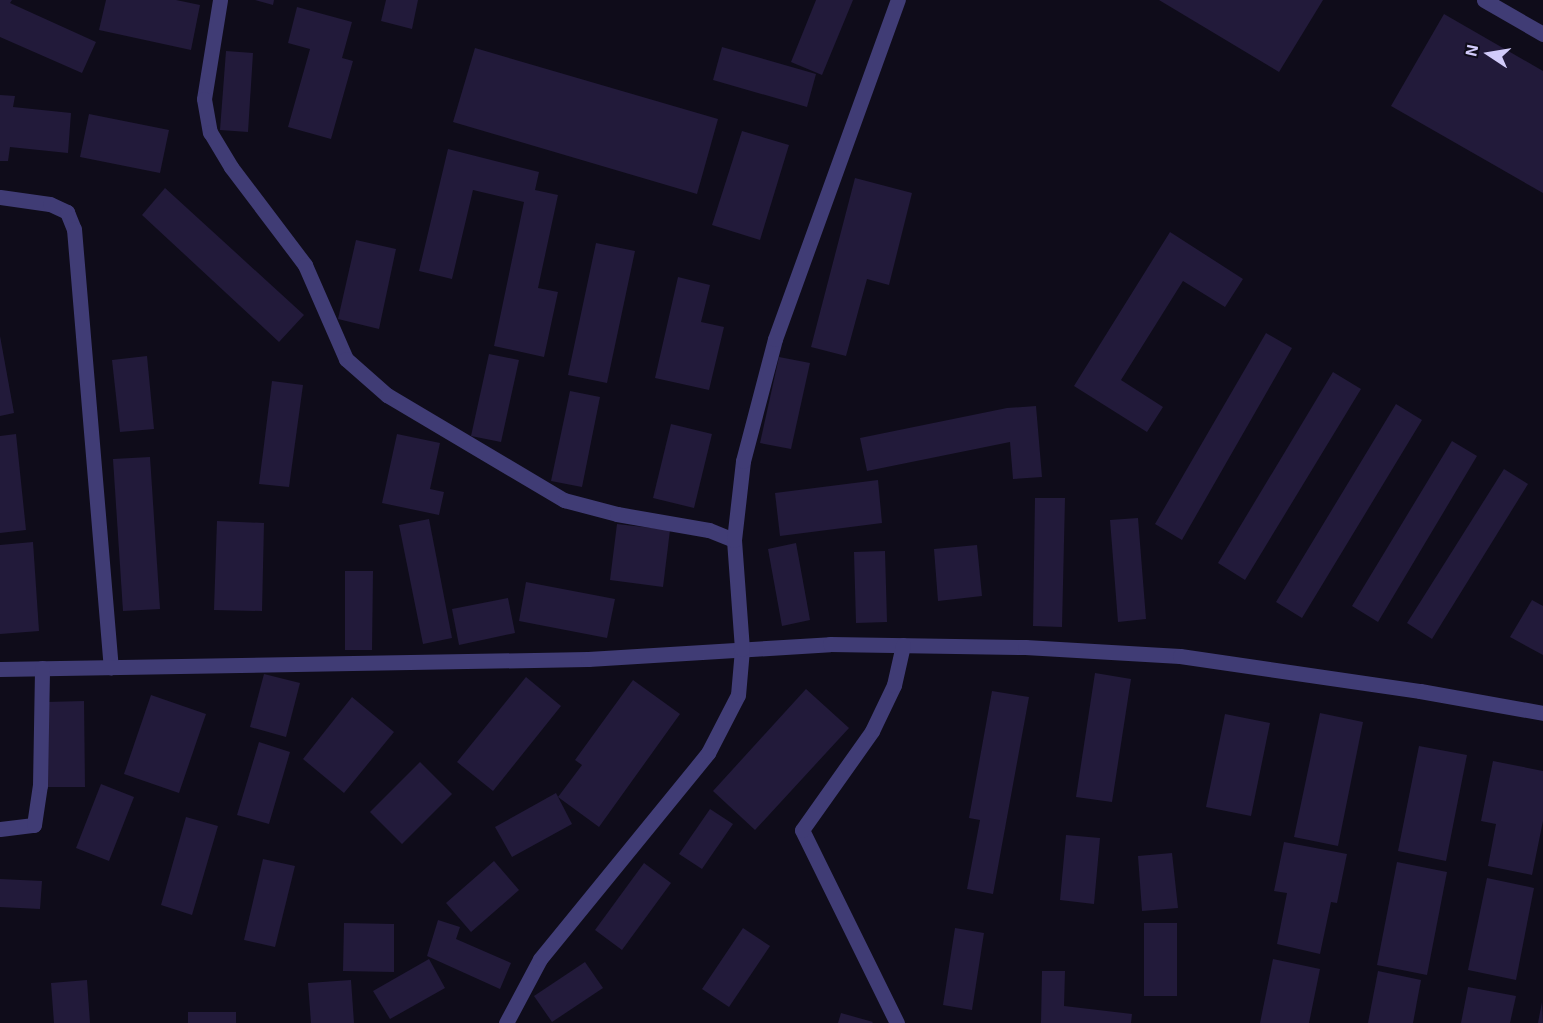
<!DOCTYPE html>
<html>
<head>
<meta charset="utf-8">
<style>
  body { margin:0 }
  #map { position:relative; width:1543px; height:1023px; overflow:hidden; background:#0f0c1a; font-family:"Exo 2",sans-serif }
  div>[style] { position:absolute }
  .building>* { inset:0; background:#221a3a }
  .minor>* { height:15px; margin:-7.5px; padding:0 7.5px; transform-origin:7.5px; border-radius:7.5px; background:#403c75 }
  span { translate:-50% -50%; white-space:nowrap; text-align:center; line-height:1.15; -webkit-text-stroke:4.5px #0f0c1a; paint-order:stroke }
  .north { position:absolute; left:1459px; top:24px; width:60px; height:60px; -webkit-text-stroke:4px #0f0c1a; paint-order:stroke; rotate:282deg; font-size:16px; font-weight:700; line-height:24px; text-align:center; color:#d2cbfa }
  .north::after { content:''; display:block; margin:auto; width:21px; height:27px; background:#d2cbfa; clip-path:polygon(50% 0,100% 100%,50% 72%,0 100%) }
</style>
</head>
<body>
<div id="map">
  <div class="building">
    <i style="clip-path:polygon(0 0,12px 0,10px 3px,96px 42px,82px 73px,0 37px)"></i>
    <i style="clip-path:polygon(106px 0,176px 0,200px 5px,191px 50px,99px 30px)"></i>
    <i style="clip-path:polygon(255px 0,274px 0,273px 5px)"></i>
    <i style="clip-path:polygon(386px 0,418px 0,412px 29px,381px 21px)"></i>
    <i style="clip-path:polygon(816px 0,853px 0,822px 75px,791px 62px)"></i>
    <i style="clip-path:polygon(1159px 0,1323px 0,1279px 72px)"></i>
    <i style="clip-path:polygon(297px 7px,352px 22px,342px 58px,353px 61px,331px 139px,288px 127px,310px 49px,288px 43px)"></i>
    <i style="clip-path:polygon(1444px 14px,1543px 71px,1543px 193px,1391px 106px)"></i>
    <i style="clip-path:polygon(722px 47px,816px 74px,807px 107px,713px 80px)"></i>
    <i style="clip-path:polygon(475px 48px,718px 119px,697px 194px,453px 122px)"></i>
    <i style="clip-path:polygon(226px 51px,253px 53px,248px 132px,220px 130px)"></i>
    <i style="clip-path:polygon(0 95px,15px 96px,13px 107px,71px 113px,68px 153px,10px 147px,8px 161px,0 161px)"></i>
    <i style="clip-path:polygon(89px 114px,169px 130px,160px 173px,80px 157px)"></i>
    <i style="clip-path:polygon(742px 131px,789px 145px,760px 240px,712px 225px)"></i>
    <i style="clip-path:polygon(448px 149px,539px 172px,535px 190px,558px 195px,538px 288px,558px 292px,544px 357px,494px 346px,524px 202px,473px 190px,452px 279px,419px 271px)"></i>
    <i style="clip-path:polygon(855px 178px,912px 193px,889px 285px,867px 279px,846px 356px,811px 347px)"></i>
    <i style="clip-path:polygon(165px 188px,304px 315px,279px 342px,142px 215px)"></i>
    <i style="clip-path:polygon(1170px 232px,1243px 279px,1225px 307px,1183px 281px,1121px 380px,1163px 407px,1147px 432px,1074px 386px)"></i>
    <i style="clip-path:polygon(356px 240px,396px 249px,379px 329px,338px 319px)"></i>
    <i style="clip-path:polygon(596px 243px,635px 251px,607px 383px,568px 375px)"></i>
    <i style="clip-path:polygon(678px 277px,710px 285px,701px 322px,724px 327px,709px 390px,655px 378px)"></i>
    <i style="clip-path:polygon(1266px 333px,1292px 348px,1182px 540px,1155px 524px)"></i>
    <i style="clip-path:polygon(0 336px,14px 413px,0 416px)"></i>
    <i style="clip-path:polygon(489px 354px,519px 360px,501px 442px,471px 436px)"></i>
    <i style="clip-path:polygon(147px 356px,154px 429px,120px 432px,112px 360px)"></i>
    <i style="clip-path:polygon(779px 357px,810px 363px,791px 449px,760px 443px)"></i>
    <i style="clip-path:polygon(1333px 372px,1361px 389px,1245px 580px,1218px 563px)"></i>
    <i style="clip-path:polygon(272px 381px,303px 385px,289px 487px,259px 484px)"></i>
    <i style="clip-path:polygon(570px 391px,600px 397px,582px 487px,551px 481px)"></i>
    <i style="clip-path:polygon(1396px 404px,1422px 420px,1302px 618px,1276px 602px)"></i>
    <i style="clip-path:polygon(1036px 406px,1042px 477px,1013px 479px,1010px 442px,867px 471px,860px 438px,1007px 408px)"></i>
    <i style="clip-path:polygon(671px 424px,712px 434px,694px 508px,653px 498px)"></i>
    <i style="clip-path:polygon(16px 434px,26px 530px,0 533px,0 436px)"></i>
    <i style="clip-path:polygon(397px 434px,440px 443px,430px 489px,444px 492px,439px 515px,382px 503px)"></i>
    <i style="clip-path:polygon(1452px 441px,1477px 456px,1378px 622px,1352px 606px)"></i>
    <i style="clip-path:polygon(150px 457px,160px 609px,123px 611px,113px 459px)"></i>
    <i style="clip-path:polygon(1504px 469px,1528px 484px,1432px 639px,1407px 623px)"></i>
    <i style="clip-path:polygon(878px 480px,882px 523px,780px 536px,775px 493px)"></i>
    <i style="clip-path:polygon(1035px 498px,1065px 498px,1062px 627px,1033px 626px)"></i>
    <i style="clip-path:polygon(1138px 518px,1146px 619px,1118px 622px,1110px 520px)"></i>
    <i style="clip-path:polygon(429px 519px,452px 638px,423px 644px,399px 525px)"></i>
    <i style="clip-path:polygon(217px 521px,264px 523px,262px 611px,214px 610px)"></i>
    <i style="clip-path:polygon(617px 524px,670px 530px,663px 587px,610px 580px)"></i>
    <i style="clip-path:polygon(33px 542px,39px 631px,0 634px,0 545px)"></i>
    <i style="clip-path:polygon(796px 543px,810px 620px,782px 626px,768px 549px)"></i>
    <i style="clip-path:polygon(977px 545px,982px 596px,938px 601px,934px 549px)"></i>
    <i style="clip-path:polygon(885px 551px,887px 622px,856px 623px,854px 552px)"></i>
    <i style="clip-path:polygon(345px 571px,373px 571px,372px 650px,345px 650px)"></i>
    <i style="clip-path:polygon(526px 582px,615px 599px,607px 638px,519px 621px)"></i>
    <i style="clip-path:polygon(508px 598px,515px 633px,459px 645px,452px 609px)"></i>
    <i style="clip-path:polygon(1532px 600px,1543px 606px,1543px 655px,1510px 637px)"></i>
    <i style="clip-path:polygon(1095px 673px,1131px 679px,1112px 802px,1076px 797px)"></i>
    <i style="clip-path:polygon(264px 674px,300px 683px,286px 737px,250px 727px)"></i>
    <i style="clip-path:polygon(526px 677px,561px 706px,493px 791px,457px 762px)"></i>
    <i style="clip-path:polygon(633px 680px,680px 714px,599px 827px,558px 797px,582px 765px,575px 760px)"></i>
    <i style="clip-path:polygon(806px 689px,849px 728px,755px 830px,713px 791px)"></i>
    <i style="clip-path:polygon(992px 691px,1029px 697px,993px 894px,967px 889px,980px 820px,969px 818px)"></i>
    <i style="clip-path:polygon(151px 695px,206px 714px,179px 793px,124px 774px)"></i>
    <i style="clip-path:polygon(352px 697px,394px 732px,344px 793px,303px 759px)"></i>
    <i style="clip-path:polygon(84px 701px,85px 787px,47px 787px,46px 702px)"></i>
    <i style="clip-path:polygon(1320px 713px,1363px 722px,1338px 846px,1294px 837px)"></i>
    <i style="clip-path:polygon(1225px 714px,1270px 723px,1251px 816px,1206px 807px)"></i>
    <i style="clip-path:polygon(259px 742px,290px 752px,269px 824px,237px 815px)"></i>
    <i style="clip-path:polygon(1419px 746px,1467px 755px,1446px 861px,1398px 851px)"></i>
    <i style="clip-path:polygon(1493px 761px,1543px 771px,1543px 821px,1532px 875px,1488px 866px,1496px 824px,1481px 821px)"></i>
    <i style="clip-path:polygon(420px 762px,452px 794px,402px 844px,370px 812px)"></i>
    <i style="clip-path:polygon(101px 784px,134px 797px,109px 861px,76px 848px)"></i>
    <i style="clip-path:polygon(556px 793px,572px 824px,512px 857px,495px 827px)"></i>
    <i style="clip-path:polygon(710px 809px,733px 824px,702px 869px,679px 854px)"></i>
    <i style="clip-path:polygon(186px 817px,218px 826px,192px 915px,161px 905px)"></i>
    <i style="clip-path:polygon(1066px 835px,1100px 838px,1094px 904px,1060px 900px)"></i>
    <i style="clip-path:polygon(1284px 842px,1347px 854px,1337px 903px,1331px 902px,1320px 954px,1277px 944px,1287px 893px,1274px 891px)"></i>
    <i style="clip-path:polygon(1172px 853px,1178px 908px,1142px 911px,1138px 856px)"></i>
    <i style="clip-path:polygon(263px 859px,295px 866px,275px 947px,244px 940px)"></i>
    <i style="clip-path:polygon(494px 861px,519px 890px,471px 932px,446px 903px)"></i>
    <i style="clip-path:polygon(1397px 862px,1447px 872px,1427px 975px,1377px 965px)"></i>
    <i style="clip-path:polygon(644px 863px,671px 883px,622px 950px,595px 930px)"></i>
    <i style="clip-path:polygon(1487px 878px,1534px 888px,1516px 980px,1468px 970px)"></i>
    <i style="clip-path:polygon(0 879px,42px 881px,40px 909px,0 907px)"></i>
    <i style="clip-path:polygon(438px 920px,460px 927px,456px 939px,511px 963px,500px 989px,427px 956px)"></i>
    <i style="clip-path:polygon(344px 923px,394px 924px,394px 972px,343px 971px)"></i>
    <i style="clip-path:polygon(1144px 923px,1177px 923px,1177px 996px,1144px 996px)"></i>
    <i style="clip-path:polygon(743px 928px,770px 946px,729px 1007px,702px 989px)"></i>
    <i style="clip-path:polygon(955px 928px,984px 933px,972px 1010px,943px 1005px)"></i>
    <i style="clip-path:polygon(429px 959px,445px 988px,390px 1019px,373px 991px)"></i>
    <i style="clip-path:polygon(1273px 959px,1320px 969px,1309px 1023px,1260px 1023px)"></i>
    <i style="clip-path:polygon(585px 962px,603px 988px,552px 1022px,534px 996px)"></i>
    <i style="clip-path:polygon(1042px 971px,1065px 971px,1064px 1006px,1132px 1014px,1131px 1023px,1041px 1023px)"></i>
    <i style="clip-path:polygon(1378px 971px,1421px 980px,1413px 1023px,1368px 1023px)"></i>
    <i style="clip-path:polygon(87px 980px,90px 1023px,54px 1023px,51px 983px)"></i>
    <i style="clip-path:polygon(351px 980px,354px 1023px,311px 1023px,308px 983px)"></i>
    <i style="clip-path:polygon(1468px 987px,1516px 996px,1510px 1023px,1461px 1023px)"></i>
    <i style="clip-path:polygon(1542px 1002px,1543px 1023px,1538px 1023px)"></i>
    <i style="clip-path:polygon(188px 1012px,236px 1012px,236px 1023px,188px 1023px)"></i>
    <i style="clip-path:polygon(841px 1013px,873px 1022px,872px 1023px,838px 1023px)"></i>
  </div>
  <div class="minor">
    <i style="left:220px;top:0;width:100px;rotate:99.2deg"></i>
    <i style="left:204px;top:99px;width:34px;rotate:80deg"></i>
    <i style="left:210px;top:132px;width:41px;rotate:59deg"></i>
    <i style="left:231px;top:167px;width:123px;rotate:52.9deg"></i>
    <i style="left:305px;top:265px;width:103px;rotate:66.4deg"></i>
    <i style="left:346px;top:359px;width:55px;rotate:41.3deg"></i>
    <i style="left:387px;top:395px;width:206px;rotate:30.7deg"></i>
    <i style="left:564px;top:500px;width:55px;rotate:14.8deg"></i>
    <i style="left:617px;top:514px;width:93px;rotate:9.9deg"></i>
    <i style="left:709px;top:530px;width:27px;rotate:22deg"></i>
    <i style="left:1484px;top:0;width:68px;rotate:30deg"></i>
    <i style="left:0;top:197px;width:50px;rotate:8deg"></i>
    <i style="left:50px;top:204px;width:19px;rotate:25deg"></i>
    <i style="left:67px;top:212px;width:18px;rotate:68deg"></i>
    <i style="left:74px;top:229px;width:440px;rotate:85.2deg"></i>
    <i style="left:0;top:669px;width:588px;rotate:-0.97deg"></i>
    <i style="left:588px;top:659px;width:242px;rotate:-3.5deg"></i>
    <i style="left:830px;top:644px;width:195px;rotate:0.9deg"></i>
    <i style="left:1025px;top:647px;width:155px;rotate:3.3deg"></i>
    <i style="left:1180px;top:656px;width:243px;rotate:8.3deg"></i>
    <i style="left:1420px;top:691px;width:125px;rotate:10.1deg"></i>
    <i style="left:0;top:829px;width:34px;rotate:-7deg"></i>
    <i style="left:34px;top:825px;width:40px;rotate:-81.5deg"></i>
    <i style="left:40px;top:785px;width:117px;rotate:-89deg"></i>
    <i style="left:506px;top:1023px;width:72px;rotate:-62deg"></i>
    <i style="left:540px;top:959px;width:266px;rotate:-50.8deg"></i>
    <i style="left:708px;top:753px;width:65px;rotate:-62.7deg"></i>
    <i style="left:738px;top:695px;width:46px;rotate:-85deg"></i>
    <i style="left:742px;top:649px;width:109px;rotate:-94.2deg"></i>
    <i style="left:734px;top:540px;width:80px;rotate:-83.5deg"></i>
    <i style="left:743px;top:461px;width:126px;rotate:-75.3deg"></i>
    <i style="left:775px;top:339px;width:361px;rotate:-70.1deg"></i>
    <i style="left:897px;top:1023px;width:215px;rotate:-116.2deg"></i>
    <i style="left:802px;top:830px;width:121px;rotate:-54.7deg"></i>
    <i style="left:872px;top:731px;width:51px;rotate:-64.4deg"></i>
    <i style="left:894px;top:685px;width:41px;rotate:-77.3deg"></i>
  </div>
  <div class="north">N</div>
</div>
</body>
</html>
